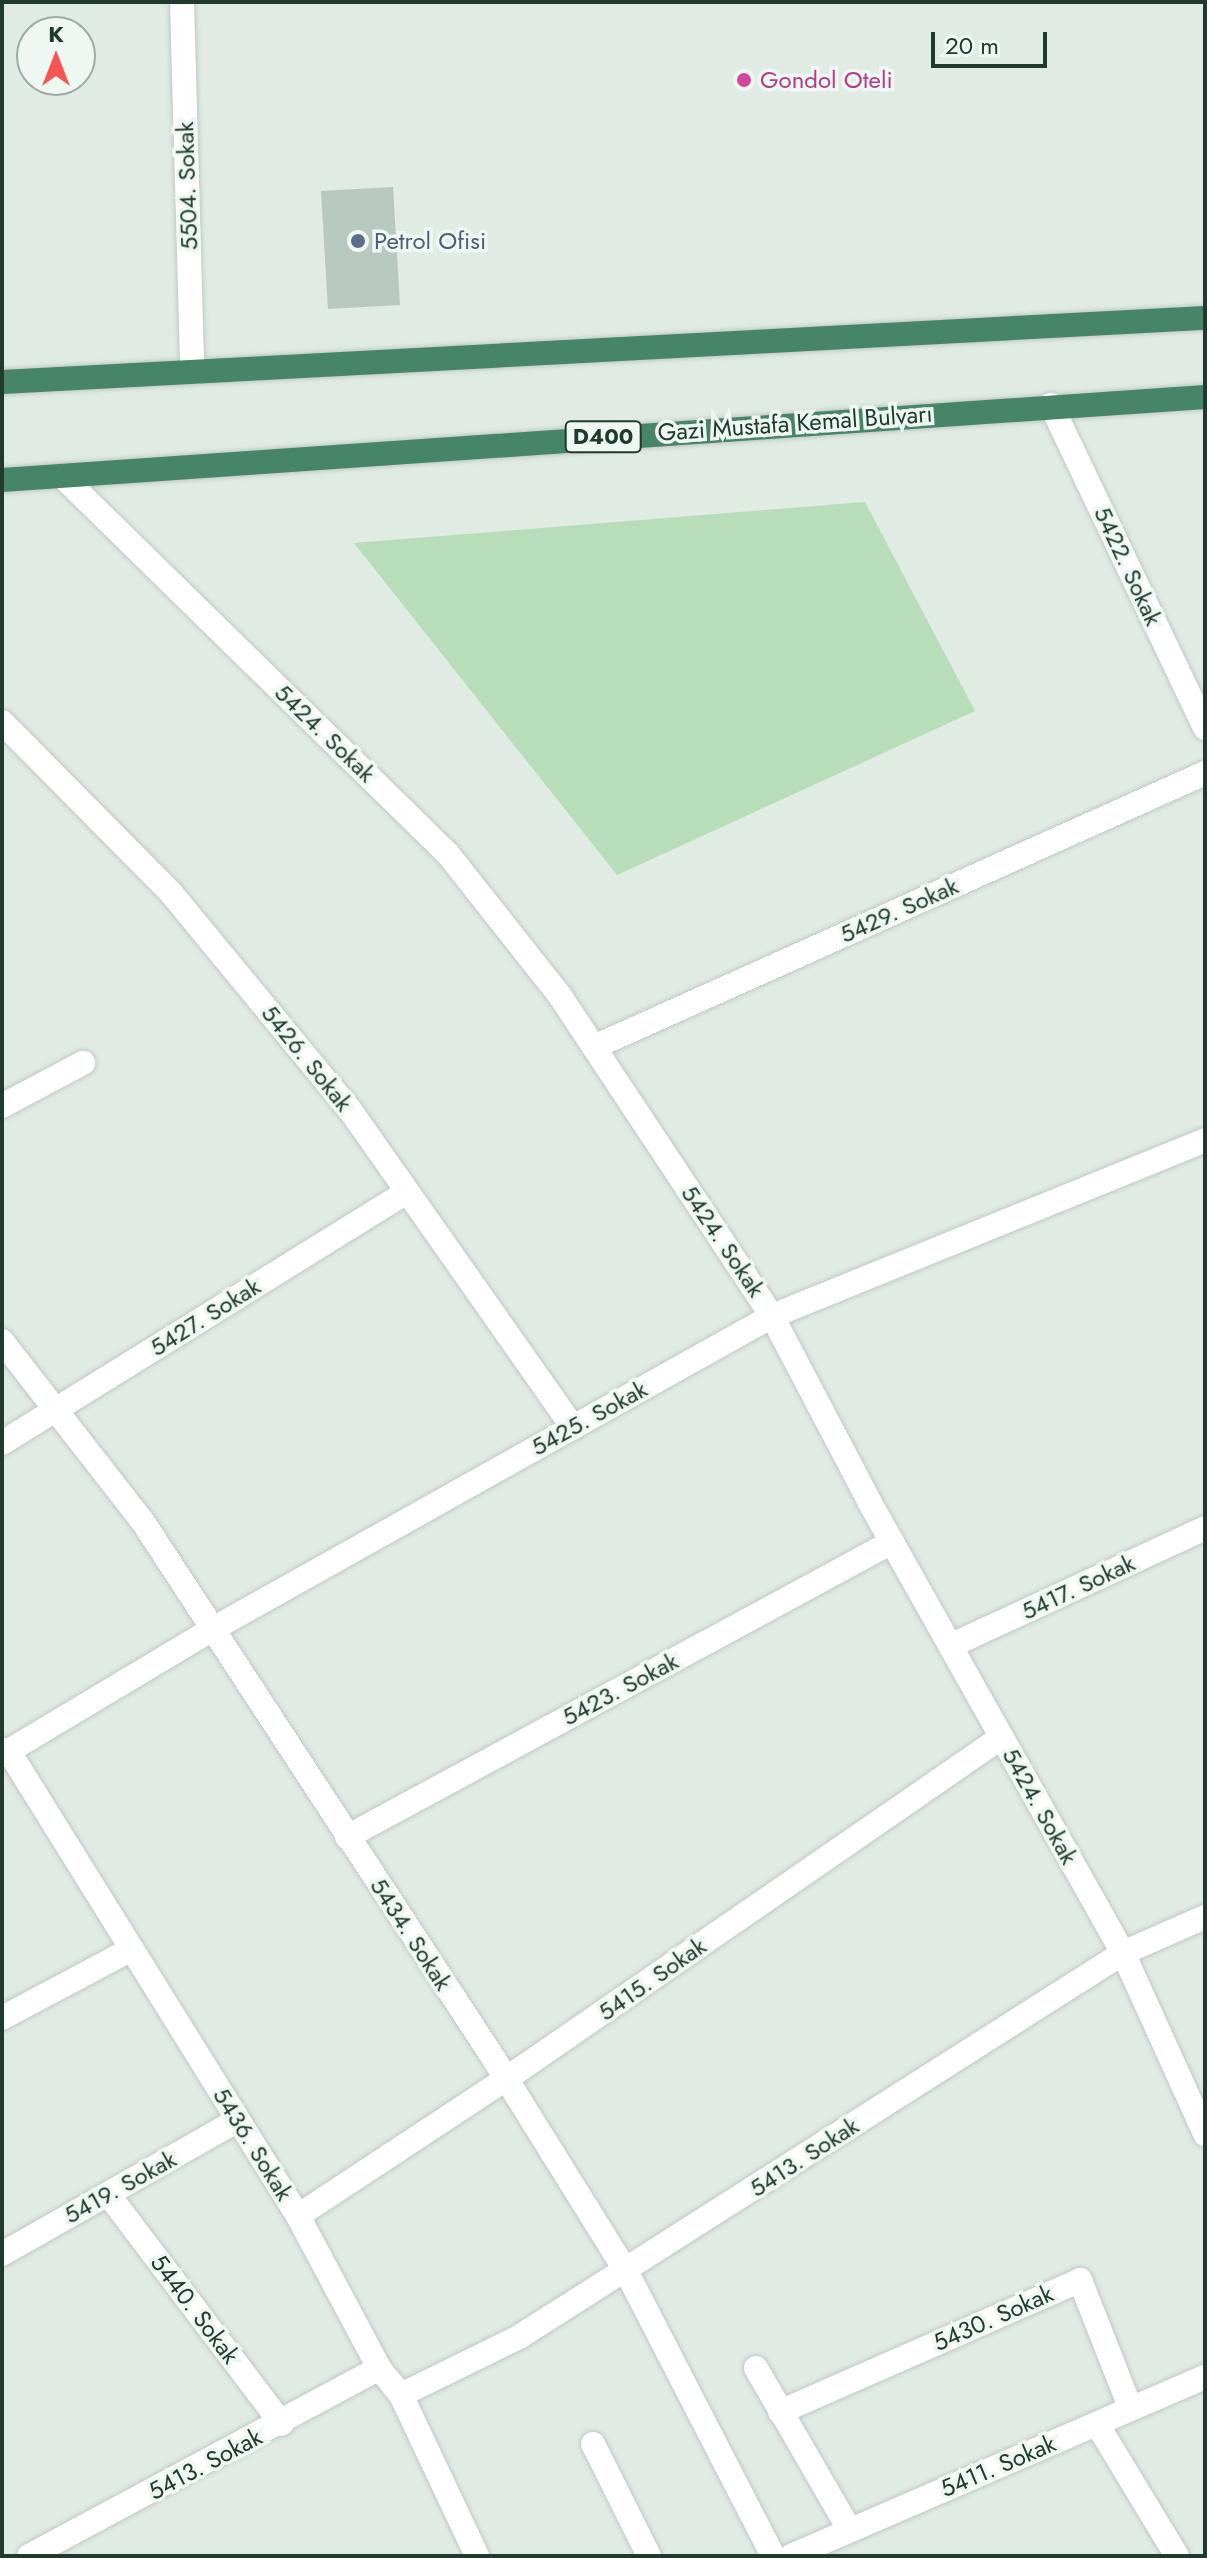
<!DOCTYPE html>
<html>
<head>
<meta charset="utf-8">
<style>
  body { margin:0 }
  #map { position:relative; width:1207px; height:2558px; overflow:hidden; background:#dfebe3; font-family:Jost,sans-serif }
  div>[style] { position:absolute }
  .green>* { inset:0; background:#b7ddb9 }
  .building>* { inset:0; background:#b7c9be }
  .roads { filter:drop-shadow(0 0 2px #c1c8c4) drop-shadow(0 0 2px #c1c8c4) }
  .minor>* { height:24px; margin:-12px; padding:0 12px; transform-origin:12px; border-radius:12px; background:#fff }
  .trunk>* { height:24px; margin:-12px; padding:0 12px; transform-origin:12px; border-radius:12px; background:#468568 }
  .dots>* { width:22px; height:22px; translate:-50% -50%; box-sizing:border-box; border:4px solid #eff7f2; border-radius:50% }
  span { translate:-50% -50%; white-space:nowrap; text-align:center; line-height:1.15; -webkit-text-stroke:7px #eff7f2; paint-order:stroke }
  .shield-label span { padding:2px 6px; background:#eff7f2; border:2px solid; border-radius:6px; -webkit-text-stroke-width:0 }
  .shield-label { font-size:22px; color:#203b2e; font-weight:700 }
  .hotel-label { font-size:24px; color:#b23c85 }
  .left { translate:0 -50%; text-align:left }
  .street-label { font-size:24px; color:#203b2e }
  .service-label { font-size:24px; color:#4e5e75 }
  .frame { position:absolute; inset:0; border:4px solid #203b2e; pointer-events:none }
  .north { position:absolute; left:16px; top:16px; width:80px; height:80px; box-sizing:border-box; background:#eff7f2; border:2px solid #9caca4; border-radius:50%; rotate:0deg; font-size:22px; font-weight:700; line-height:32px; text-align:center; color:#203b2e }
  .north::after { content:''; display:block; margin:auto; width:28px; height:36px; background:#f65651; clip-path:polygon(50% 0,100% 100%,50% 72%,0 100%) }
  .scale { position:absolute; left:931px; top:32px; width:116px; height:36px; box-sizing:border-box; border:4px solid #203b2e; border-top:0; padding-left:10px; font-size:24px; line-height:28px; white-space:nowrap; color:#203b2e; -webkit-text-stroke:6px #eff7f2; paint-order:stroke }
</style>
</head>
<body>
<div id="map">
  <div class="green">
    <i style="clip-path:polygon(865px 502px,975px 711px,617px 875px,354px 543px)"></i>
  </div>
  <div class="building">
    <i style="clip-path:polygon(393px 187px,400px 305px,328px 309px,321px 191px)"></i>
  </div>
  <div class="roads">
    <div class="minor">
      <i style="left:182px;top:2px;width:368px;rotate:88.4deg"></i>
      <i style="left:1051px;top:405px;width:358px;rotate:64.5deg"></i>
      <i style="left:62px;top:476px;width:540px;rotate:44.4deg"></i>
      <i style="left:448px;top:854px;width:181px;rotate:51.7deg"></i>
      <i style="left:560px;top:996px;width:384px;rotate:56.5deg"></i>
      <i style="left:772px;top:1316px;width:211px;rotate:62.3deg"></i>
      <i style="left:870px;top:1503px;width:516px;rotate:60.65deg"></i>
      <i style="left:1123px;top:1953px;width:199px;rotate:65.6deg"></i>
      <i style="left:2px;top:722px;width:240px;rotate:45.3deg"></i>
      <i style="left:171px;top:893px;width:281px;rotate:50.5deg"></i>
      <i style="left:350px;top:1110px;width:388px;rotate:54.9deg"></i>
      <i style="left:594px;top:1047px;width:670px;rotate:-24.15deg"></i>
      <i style="left:2px;top:1106px;width:92px;rotate:-28deg"></i>
      <i style="left:2px;top:1341px;width:229px;rotate:52.1deg"></i>
      <i style="left:143px;top:1522px;width:642px;rotate:56.83deg"></i>
      <i style="left:494px;top:2059px;width:250px;rotate:58.1deg"></i>
      <i style="left:626px;top:2271px;width:321px;rotate:62.7deg"></i>
      <i style="left:2px;top:1443px;width:476px;rotate:-31.8deg"></i>
      <i style="left:950px;top:1646px;width:281px;rotate:-24.8deg"></i>
      <i style="left:2px;top:1750px;width:6px"></i>
      <i style="left:8px;top:1750px;width:549px;rotate:58.11deg"></i>
      <i style="left:298px;top:2216px;width:172px;rotate:61.9deg"></i>
      <i style="left:379px;top:2368px;width:35px;rotate:51deg"></i>
      <i style="left:401px;top:2395px;width:178px;rotate:64.7deg"></i>
      <i style="left:2px;top:1755px;width:244px;rotate:-30.9deg"></i>
      <i style="left:211px;top:1630px;width:643px;rotate:-29.24deg"></i>
      <i style="left:772px;top:1316px;width:467px;rotate:-22.1deg"></i>
      <i style="left:347px;top:1837px;width:620px;rotate:-28.43deg"></i>
      <i style="left:2px;top:2018px;width:147px;rotate:-28deg"></i>
      <i style="left:108px;top:2194px;width:288px;rotate:52.9deg"></i>
      <i style="left:298px;top:2216px;width:249px;rotate:-33.4deg"></i>
      <i style="left:506px;top:2079px;width:602px;rotate:-34.59deg"></i>
      <i style="left:2px;top:2254px;width:271px;rotate:-29.6deg"></i>
      <i style="left:756px;top:2368px;width:186px;rotate:60deg"></i>
      <i style="left:401px;top:2395px;width:131px;rotate:-26.2deg"></i>
      <i style="left:519px;top:2337px;width:716px;rotate:-32.45deg"></i>
      <i style="left:1123px;top:1953px;width:90px;rotate:-23.7deg"></i>
      <i style="left:780px;top:2412px;width:328px;rotate:-23.7deg"></i>
      <i style="left:1080px;top:2280px;width:136px;rotate:68.5deg"></i>
      <i style="left:1097px;top:2424px;width:154px;rotate:58.8deg"></i>
      <i style="left:593px;top:2444px;width:125px;rotate:63.4deg"></i>
      <i style="left:29px;top:2556px;width:397px;rotate:-28.2deg"></i>
      <i style="left:791px;top:2556px;width:451px;rotate:-23.4deg"></i>
    </div>
    <div class="trunk">
      <i style="left:2px;top:382px;width:1205px;rotate:-3.05deg"></i>
      <i style="left:2px;top:480px;width:1206px;rotate:-3.95deg"></i>
    </div>
  </div>
  <div class="dots">
    <i style="left:744px;top:80px;background:#d1479c"></i>
    <i style="left:358px;top:241px;background:#5c6f8a"></i>
  </div>
  <div class="shield-label">
    <span style="left:603px;top:437px">D400</span>
  </div>
  <div class="hotel-label">
    <span class="left" style="left:760px;top:80px">Gondol Oteli</span>
  </div>
  <div class="street-label">
    <span style="left:187px;top:186px;rotate:-92deg">5504. Sokak</span>
    <span style="left:795px;top:423px;rotate:-4deg">Gazi Mustafa Kemal Bulvarı</span>
    <span style="left:1128px;top:566px;rotate:65deg">5422. Sokak</span>
    <span style="left:325px;top:733px;rotate:44deg">5424. Sokak</span>
    <span style="left:899px;top:910px;rotate:-24deg">5429. Sokak</span>
    <span style="left:307px;top:1058px;rotate:51deg">5426. Sokak</span>
    <span style="left:723px;top:1241px;rotate:56deg">5424. Sokak</span>
    <span style="left:205px;top:1317px;rotate:-32deg">5427. Sokak</span>
    <span style="left:589px;top:1418px;rotate:-29deg">5425. Sokak</span>
    <span style="left:1078px;top:1587px;rotate:-25deg">5417. Sokak</span>
    <span style="left:620px;top:1689px;rotate:-28deg">5423. Sokak</span>
    <span style="left:1040px;top:1806px;rotate:61deg">5424. Sokak</span>
    <span style="left:411px;top:1934px;rotate:57deg">5434. Sokak</span>
    <span style="left:652px;top:1979px;rotate:-35deg">5415. Sokak</span>
    <span style="left:253px;top:2144px;rotate:58deg">5436. Sokak</span>
    <span style="left:804px;top:2157px;rotate:-33deg">5413. Sokak</span>
    <span style="left:120px;top:2187px;rotate:-29deg">5419. Sokak</span>
    <span style="left:195px;top:2309px;rotate:53deg">5440. Sokak</span>
    <span style="left:993px;top:2318px;rotate:-24deg">5430. Sokak</span>
    <span style="left:205px;top:2464px;rotate:-28deg">5413. Sokak</span>
    <span style="left:998px;top:2466px;rotate:-23deg">5411. Sokak</span>
  </div>
  <div class="service-label">
    <span class="left" style="left:374px;top:241px">Petrol Ofisi</span>
  </div>
  <div class="frame"></div>
  <div class="north">K</div>
  <div class="scale">20 m</div>
</div>
</body>
</html>
